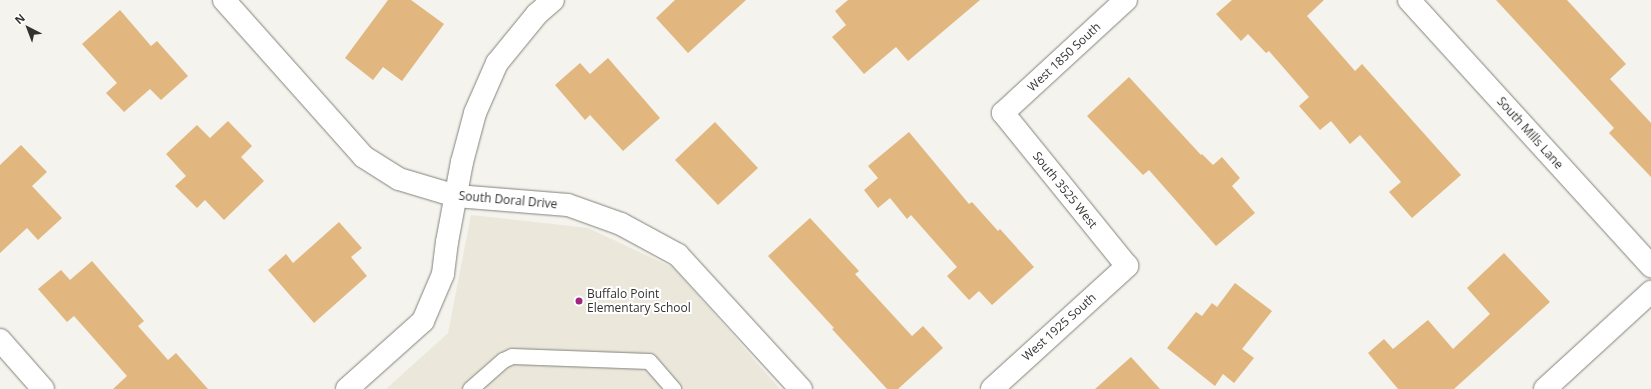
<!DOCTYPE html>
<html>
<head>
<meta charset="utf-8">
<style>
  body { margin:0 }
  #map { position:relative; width:1651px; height:389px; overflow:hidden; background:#f4f3ed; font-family:"Open Sans",sans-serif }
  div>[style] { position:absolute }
  .built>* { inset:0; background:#ebe8db }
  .building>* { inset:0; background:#e1b77f }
  .roads { filter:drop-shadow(0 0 1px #83827d) drop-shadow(0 0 1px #83827d) }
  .service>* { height:15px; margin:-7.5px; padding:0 7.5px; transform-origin:7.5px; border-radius:7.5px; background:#fff }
  .minor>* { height:22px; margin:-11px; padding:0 11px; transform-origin:11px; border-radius:11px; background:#fff }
  .dots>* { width:11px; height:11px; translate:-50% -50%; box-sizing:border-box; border:2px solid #fff; border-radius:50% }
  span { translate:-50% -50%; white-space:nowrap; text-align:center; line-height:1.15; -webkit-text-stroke:4px #fff; paint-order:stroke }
  .street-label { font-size:12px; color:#333230 }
  .poi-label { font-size:12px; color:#333230 }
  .left { translate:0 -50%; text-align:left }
  .north { position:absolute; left:8px; top:8px; width:40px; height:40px; -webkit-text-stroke:3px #fff; paint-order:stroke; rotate:318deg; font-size:11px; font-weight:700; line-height:16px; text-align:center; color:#333230 }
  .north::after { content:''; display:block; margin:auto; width:14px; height:18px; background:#333230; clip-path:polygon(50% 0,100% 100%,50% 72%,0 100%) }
</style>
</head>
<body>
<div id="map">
  <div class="built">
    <i style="clip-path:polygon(471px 215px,588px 228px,674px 268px,780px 389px,386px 389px,448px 333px)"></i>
  </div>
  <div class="building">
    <i style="clip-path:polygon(388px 0,411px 0,444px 24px,402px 81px,383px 67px,373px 80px,345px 58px)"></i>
    <i style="clip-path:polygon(675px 0,746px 0,688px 53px,656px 18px)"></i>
    <i style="clip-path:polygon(848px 0,980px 0,908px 61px,896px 47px,864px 74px,832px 37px,846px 25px,835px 11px)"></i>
    <i style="clip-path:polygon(1232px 0,1324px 0,1307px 16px,1355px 71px,1362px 64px,1461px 175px,1412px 218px,1389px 192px,1401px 182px,1360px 135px,1350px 144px,1331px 121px,1320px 130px,1299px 106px,1309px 97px,1269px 51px,1266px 53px,1248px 34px,1241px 41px,1216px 14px)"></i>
    <i style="clip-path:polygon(1496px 0,1567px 0,1626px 64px,1610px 79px,1651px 123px,1651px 177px,1609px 133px,1614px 128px)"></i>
    <i style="clip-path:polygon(120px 10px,151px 46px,157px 41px,188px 76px,161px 100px,150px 89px,124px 112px,106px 93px,117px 83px,82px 44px)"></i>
    <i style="clip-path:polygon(608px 58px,660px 118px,623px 151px,590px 115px,585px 120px,555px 85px,580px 63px,590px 74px)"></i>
    <i style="clip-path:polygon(1129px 77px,1201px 155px,1202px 154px,1213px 165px,1222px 157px,1240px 178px,1232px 186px,1255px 213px,1216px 246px,1149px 170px,1143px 175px,1087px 116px)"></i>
    <i style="clip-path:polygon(228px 121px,252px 146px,241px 157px,264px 181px,224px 220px,205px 200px,197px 208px,175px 186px,186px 176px,166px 154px,197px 125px,210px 138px)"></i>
    <i style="clip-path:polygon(715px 122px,758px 168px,718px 205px,675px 160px)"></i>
    <i style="clip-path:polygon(909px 132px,969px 204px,972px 202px,998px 231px,1000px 229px,1034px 267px,992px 305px,979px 291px,969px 300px,947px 276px,957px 267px,911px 215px,907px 219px,890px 198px,878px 208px,864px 190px,878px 178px,868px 166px)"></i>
    <i style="clip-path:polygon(21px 145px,47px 172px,32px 186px,62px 218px,38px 240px,27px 228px,0 253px,0 165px)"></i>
    <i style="clip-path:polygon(810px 218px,859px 271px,855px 274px,912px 336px,923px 326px,943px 348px,898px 389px,887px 389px,832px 329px,834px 328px,768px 256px)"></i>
    <i style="clip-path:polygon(339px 222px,362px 248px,351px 257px,367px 276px,314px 323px,268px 270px,286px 254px,293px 263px)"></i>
    <i style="clip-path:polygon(1504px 253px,1550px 302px,1454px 389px,1398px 389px,1368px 353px,1384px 339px,1393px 349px,1428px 320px,1453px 349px,1490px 314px,1467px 288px)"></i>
    <i style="clip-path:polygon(92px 261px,144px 321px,138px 326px,168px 360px,176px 353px,208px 389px,113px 389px,127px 376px,74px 316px,67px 322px,38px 289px,61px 270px,70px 280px)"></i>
    <i style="clip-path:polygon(1235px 283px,1272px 311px,1242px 349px,1254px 358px,1234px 383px,1223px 374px,1215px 386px,1167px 348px,1196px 312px,1202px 316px,1212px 303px,1217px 307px)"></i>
    <i style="clip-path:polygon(1131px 357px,1160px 389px,1095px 389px)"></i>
  </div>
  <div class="roads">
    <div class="service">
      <i style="left:470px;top:389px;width:44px;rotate:-41.3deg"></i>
      <i style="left:503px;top:360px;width:10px;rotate:-24deg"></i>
      <i style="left:512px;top:356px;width:137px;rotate:2.1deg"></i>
      <i style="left:649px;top:361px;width:37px;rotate:49deg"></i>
    </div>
    <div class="minor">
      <i style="left:224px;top:0;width:210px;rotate:48.3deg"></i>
      <i style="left:364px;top:157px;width:41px;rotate:32.2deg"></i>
      <i style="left:399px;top:179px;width:59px;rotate:16.6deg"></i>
      <i style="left:456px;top:196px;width:112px;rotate:4.6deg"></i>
      <i style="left:568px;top:205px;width:56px;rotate:19.7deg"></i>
      <i style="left:621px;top:224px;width:65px;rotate:28.5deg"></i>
      <i style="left:678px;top:255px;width:182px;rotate:47.5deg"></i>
      <i style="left:1409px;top:0;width:360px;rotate:47.7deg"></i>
      <i style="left:0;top:340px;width:65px;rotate:48.7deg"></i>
      <i style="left:347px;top:389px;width:102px;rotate:-41.8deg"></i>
      <i style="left:423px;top:321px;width:51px;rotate:-66.9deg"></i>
      <i style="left:443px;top:274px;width:32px;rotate:-83deg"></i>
      <i style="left:447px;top:242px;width:81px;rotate:-79.4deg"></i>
      <i style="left:462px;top:162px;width:51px;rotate:-75.1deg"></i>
      <i style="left:475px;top:113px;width:55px;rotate:-66.3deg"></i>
      <i style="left:497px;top:63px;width:63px;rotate:-50.8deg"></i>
      <i style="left:537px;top:14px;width:21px;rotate:-41deg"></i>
      <i style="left:992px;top:389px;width:183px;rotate:-42.3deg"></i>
      <i style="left:1127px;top:266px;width:197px;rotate:-129deg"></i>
      <i style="left:1003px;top:113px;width:167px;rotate:-42.6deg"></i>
      <i style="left:1545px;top:389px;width:144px;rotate:-42.5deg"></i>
    </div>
  </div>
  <div class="dots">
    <i style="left:579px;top:301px;background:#9e267e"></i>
  </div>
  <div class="street-label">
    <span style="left:1064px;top:57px;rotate:-43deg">West 1850 South</span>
    <span style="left:1530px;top:133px;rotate:48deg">South Mills Lane</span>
    <span style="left:1065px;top:190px;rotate:51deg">South 3525 West</span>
    <span style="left:508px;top:200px;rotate:5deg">South Doral Drive</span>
    <span style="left:1059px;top:327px;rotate:-42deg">West 1925 South</span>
  </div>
  <div class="poi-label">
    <span class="left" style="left:587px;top:301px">Buffalo Point<br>Elementary School</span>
  </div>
  <div class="north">N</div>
</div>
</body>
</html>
